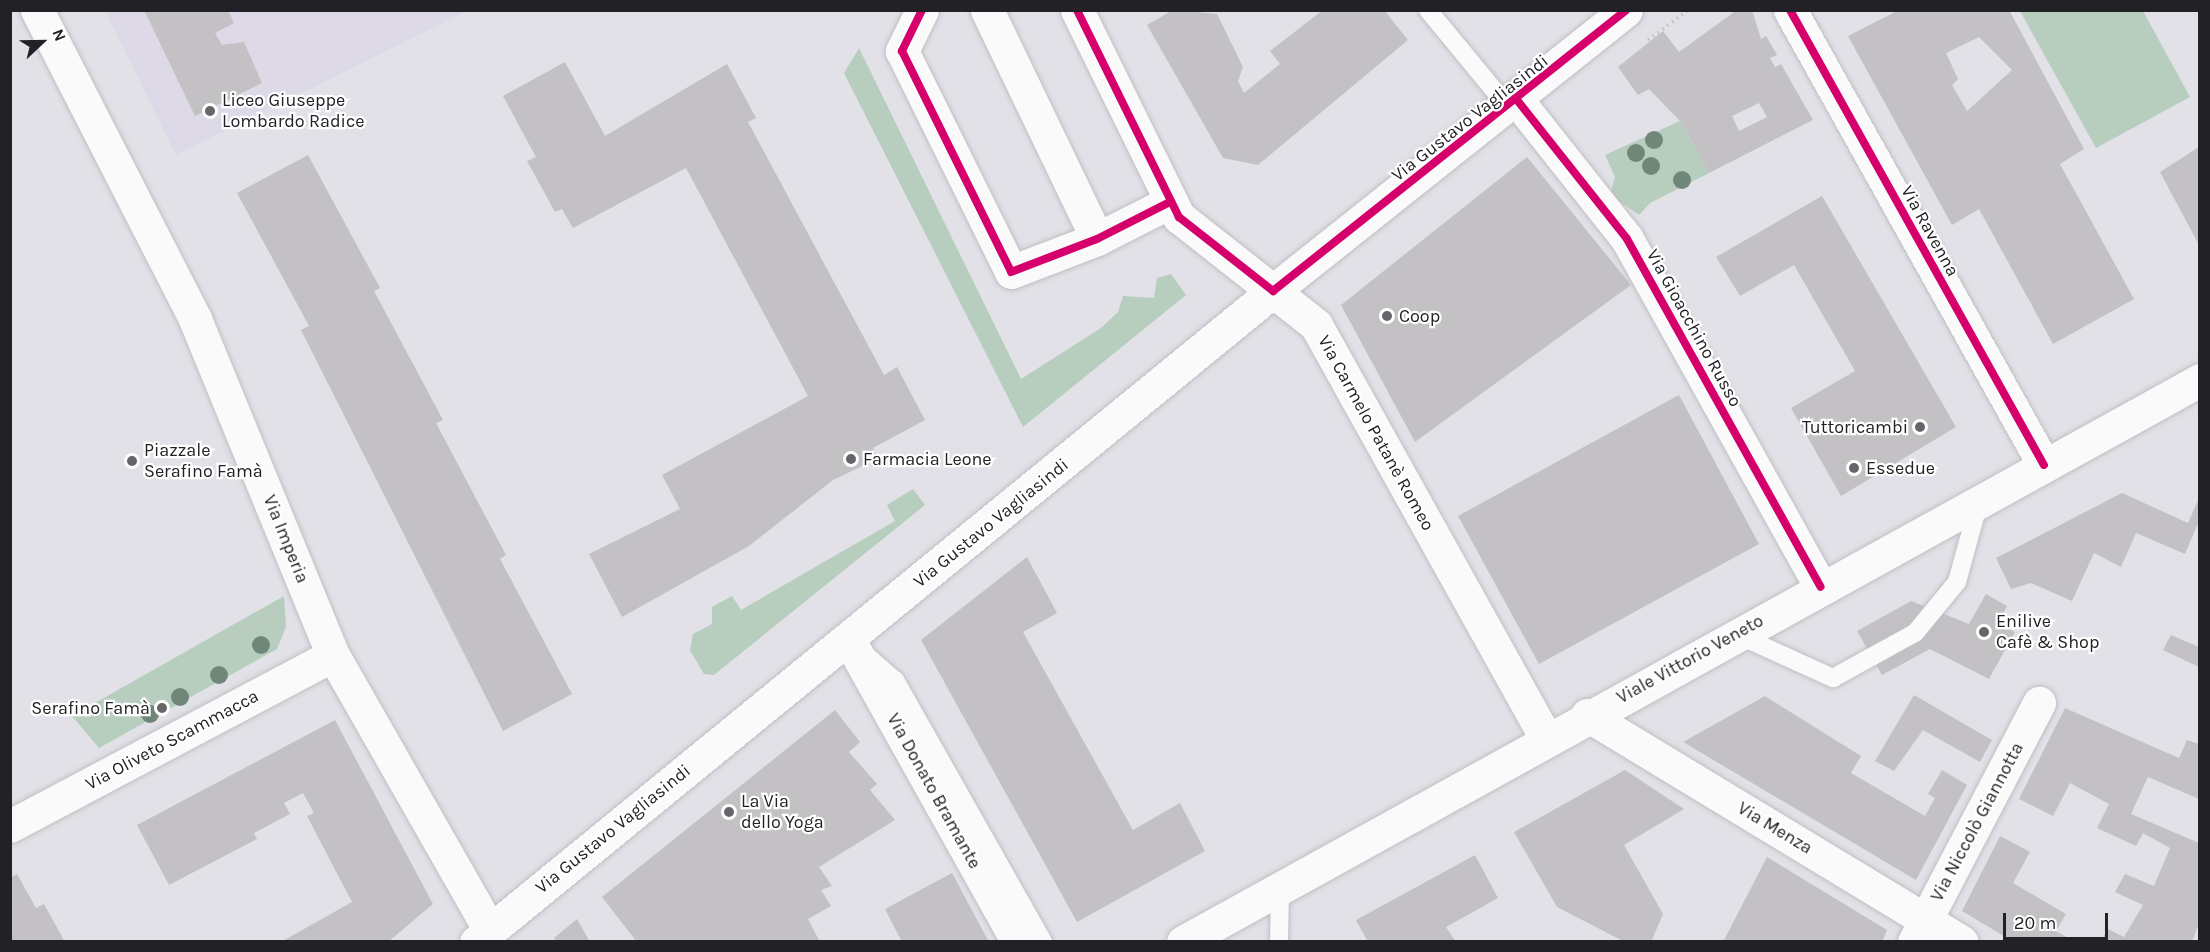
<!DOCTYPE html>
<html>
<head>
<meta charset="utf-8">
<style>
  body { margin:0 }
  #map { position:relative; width:2210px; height:952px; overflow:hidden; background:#e1e1e7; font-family:Karla,sans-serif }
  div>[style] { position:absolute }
  .education>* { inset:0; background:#ded9e7 }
  .green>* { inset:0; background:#b7cebe }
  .building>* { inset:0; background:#c3c1c4 }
  .path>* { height:4px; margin-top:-2px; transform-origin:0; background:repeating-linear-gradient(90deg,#c2c2c4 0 1.5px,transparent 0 6px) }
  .roads { filter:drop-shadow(0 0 2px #bfbfc3) drop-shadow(0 0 2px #bfbfc3) }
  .service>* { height:18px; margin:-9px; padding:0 9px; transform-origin:9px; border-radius:9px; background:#fafafb }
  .minor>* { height:33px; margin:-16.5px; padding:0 16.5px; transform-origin:16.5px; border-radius:16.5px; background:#fafafb }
  .secondary>* { height:33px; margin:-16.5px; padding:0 16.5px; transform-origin:16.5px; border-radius:16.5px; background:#fafafb }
  .cycleway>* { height:8px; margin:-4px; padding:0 4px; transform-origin:4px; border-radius:4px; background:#d6006c }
  .trees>* { width:18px; height:18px; margin:-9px; border-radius:50%; background:#6f8779 }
  .dots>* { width:16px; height:16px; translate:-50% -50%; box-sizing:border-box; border:3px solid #fff; border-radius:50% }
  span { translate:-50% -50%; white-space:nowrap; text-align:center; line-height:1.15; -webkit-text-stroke:4.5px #fff; paint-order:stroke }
  .poi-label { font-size:18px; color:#222226 }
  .left { translate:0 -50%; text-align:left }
  .right { translate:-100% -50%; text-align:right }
  .street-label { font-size:18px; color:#222226 }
  .frame { position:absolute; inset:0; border:12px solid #222226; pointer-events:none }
  .north { position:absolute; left:12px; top:12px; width:60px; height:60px; -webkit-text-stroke:4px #fff; paint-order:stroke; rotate:68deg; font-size:16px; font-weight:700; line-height:24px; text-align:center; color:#222226 }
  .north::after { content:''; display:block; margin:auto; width:21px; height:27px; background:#222226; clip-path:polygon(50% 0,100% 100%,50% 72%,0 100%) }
  .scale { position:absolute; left:2003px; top:913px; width:105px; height:27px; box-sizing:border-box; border:3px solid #222226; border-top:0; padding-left:8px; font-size:18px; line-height:21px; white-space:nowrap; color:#222226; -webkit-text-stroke:4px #fff; paint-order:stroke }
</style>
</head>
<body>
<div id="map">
  <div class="education">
    <i style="clip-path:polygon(105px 11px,467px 11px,176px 155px)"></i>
  </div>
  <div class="green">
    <i style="clip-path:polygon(2020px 11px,2143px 11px,2190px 97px,2096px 148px)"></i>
    <i style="clip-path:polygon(859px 48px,1021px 379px,1101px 328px,1118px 312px,1123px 296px,1154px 298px,1157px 278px,1171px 274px,1186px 295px,1023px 427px,844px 73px)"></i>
    <i style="clip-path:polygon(1680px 121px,1709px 173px,1650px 203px,1639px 215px,1610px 195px,1615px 177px,1605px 155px)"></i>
    <i style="clip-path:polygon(913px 489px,925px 505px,714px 675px,704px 674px,690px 650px,693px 634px,712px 624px,712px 607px,732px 596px,741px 610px,895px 521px,887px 505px)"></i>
    <i style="clip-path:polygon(284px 596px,286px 627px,277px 649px,99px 748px,72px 716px)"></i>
  </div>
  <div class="building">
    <i style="clip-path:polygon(144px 10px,228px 10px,234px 23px,215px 33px,222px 45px,244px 42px,262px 83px,195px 116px)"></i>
    <i style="clip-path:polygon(1173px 10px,1217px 14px,1243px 67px,1238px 81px,1244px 93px,1280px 64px,1270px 51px,1323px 10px,1384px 10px,1408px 40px,1258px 165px,1223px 158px,1147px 25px)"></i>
    <i style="clip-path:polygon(evenodd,1737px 10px,1752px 10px,1761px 39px,1766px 36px,1777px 55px,1770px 58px,1775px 67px,1781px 64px,1813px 120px,1709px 173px,1680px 121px,1649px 89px,1638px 95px,1618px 67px,1663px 31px,1679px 52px,1737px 10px,1759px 103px,1767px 117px,1739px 131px,1732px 116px,1759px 103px)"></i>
    <i style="clip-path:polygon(evenodd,1899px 10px,2009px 10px,2084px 149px,2060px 164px,2134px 299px,2053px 344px,1979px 209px,1952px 225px,1848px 36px,1899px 10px,1979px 37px,2012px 70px,1967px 111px,1952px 85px,1958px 79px,1946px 53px,1979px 37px)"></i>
    <i style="clip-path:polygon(565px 62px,605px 136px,727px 64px,756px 118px,748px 122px,884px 375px,897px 367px,925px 420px,873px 448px,877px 459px,833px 480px,749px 546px,622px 617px,589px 554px,680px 509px,662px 475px,808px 396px,686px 168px,573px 228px,562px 209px,555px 212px,527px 161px,536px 157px,503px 96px)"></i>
    <i style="clip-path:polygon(2199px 147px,2199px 245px,2160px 172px)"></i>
    <i style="clip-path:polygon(308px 155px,380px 288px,374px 291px,443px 420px,436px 423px,506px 555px,500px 559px,572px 694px,503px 731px,301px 330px,309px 326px,237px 193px)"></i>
    <i style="clip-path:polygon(1527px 157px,1631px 285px,1415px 442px,1341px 305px)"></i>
    <i style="clip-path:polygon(1822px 196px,1956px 427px,1841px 496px,1791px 408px,1855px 371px,1794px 265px,1740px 296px,1716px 257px)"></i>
    <i style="clip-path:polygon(1679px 395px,1759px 544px,1539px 664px,1458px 516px)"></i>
    <i style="clip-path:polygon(2122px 493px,2188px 523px,2199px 498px,2199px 521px,2185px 554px,2136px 533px,2121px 567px,2094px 553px,2072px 601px,2031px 583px,2011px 589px,1996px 558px)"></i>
    <i style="clip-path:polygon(1027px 557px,1057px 613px,1023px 632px,1133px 830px,1180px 803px,1205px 851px,1077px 922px,921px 640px)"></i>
    <i style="clip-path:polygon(1986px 594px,2007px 606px,1998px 623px,2015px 632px,1989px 679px,1930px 649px,1882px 675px,1857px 631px,1911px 601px,1969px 624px)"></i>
    <i style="clip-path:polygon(2171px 635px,2199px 647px,2199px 667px,2163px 650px)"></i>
    <i style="clip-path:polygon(1914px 695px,1992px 740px,1980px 762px,1923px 730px,1894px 771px,1875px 761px)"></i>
    <i style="clip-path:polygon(1765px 696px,1861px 756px,1851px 773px,1925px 816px,1935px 798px,1928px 794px,1942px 770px,1967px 785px,1916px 880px,1683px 742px)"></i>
    <i style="clip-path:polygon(2065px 708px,2179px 758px,2187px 740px,2199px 744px,2199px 799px,2148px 777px,2131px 814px,2199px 843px,2199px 923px,2192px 942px,2100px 942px,2108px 929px,2124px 937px,2143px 905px,2115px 892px,2125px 874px,2154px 886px,2170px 848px,2143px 833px,2136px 846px,2097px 828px,2109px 804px,2070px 783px,2053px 816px,2019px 799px)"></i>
    <i style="clip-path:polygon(835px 710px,860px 742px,849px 752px,877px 784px,870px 790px,895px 820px,819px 867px,832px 886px,821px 890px,831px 906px,808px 919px,820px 942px,637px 942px,602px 897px)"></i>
    <i style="clip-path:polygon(335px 720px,433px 904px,388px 942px,281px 942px,352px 902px,307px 816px,314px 813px,303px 793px,284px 803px,290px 814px,254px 833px,257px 839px,169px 885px,137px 825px)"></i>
    <i style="clip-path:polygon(1625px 770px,1684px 809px,1624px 845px,1663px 914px,1651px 942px,1625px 942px,1557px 907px,1514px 832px)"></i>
    <i style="clip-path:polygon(2000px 836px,2030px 852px,2013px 883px,2066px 914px,2056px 931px,2075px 942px,2014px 942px,1962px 911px)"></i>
    <i style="clip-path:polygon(1475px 855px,1498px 898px,1446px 927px,1456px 942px,1368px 942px,1356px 920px)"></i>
    <i style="clip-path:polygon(1767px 857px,1887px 930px,1882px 942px,1723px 942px)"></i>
    <i style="clip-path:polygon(952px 873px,989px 942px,902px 942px,885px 909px)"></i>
    <i style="clip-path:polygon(17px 874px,36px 908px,44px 904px,65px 942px,10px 942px,10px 878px)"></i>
    <i style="clip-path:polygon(577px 919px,590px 942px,556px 942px,554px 938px)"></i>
  </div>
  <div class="path">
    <i style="left:1648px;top:40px;width:50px;rotate:-36.9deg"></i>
    <i style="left:92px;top:721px;width:217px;rotate:-30.8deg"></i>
  </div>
  <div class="roads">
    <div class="service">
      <i style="left:1428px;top:10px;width:126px;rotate:50.5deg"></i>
      <i style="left:1736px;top:634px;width:107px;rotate:24.4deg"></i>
      <i style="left:1833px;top:678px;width:94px;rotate:-28.8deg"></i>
      <i style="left:1915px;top:633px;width:66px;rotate:-50.5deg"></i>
      <i style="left:1957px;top:582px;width:83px;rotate:-74.6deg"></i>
      <i style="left:867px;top:656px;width:37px;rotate:41deg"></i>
      <i style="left:895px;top:680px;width:301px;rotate:60.5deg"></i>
      <i style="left:1279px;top:942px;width:54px;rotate:-88.9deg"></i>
    </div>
    <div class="minor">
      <i style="left:922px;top:10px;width:46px;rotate:116deg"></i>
      <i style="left:902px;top:51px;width:246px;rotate:63.7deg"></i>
      <i style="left:1011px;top:272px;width:92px;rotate:-21deg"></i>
      <i style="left:1097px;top:239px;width:82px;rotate:-26.9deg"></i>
      <i style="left:987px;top:10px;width:254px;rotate:64.3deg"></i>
      <i style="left:1077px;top:10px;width:231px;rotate:63.8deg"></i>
      <i style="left:1179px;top:217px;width:120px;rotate:38.2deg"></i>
      <i style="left:1273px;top:291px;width:451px;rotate:-38.5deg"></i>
      <i style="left:1790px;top:10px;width:521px;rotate:60.83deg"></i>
      <i style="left:1517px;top:100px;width:177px;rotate:51.6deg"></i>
      <i style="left:1627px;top:239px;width:398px;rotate:60.9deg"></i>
      <i style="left:849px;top:640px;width:346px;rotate:60.8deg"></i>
      <i style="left:1587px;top:715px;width:438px;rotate:31.2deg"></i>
      <i style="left:1914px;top:942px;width:270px;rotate:-62.4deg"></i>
    </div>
    <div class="secondary">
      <i style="left:37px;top:10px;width:347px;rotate:62.9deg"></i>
      <i style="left:195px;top:319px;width:363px;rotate:67.7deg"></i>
      <i style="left:333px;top:655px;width:315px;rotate:60.3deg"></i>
      <i style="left:10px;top:826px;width:365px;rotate:-27.9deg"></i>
      <i style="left:476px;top:942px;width:1029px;rotate:-39.24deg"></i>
      <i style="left:1273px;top:291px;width:55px;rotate:38.3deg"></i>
      <i style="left:1316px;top:325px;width:473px;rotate:60.9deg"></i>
      <i style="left:1183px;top:942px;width:1162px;rotate:-28.93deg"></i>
    </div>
  </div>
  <div class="cycleway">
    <i style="left:922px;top:10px;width:46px;rotate:116deg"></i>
    <i style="left:902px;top:51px;width:246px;rotate:63.7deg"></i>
    <i style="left:1011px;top:272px;width:92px;rotate:-21deg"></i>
    <i style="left:1097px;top:239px;width:82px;rotate:-26.9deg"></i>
    <i style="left:1077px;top:10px;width:231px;rotate:63.8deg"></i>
    <i style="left:1179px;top:217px;width:120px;rotate:38.2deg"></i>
    <i style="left:1273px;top:291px;width:451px;rotate:-38.5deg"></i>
    <i style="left:1790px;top:10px;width:521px;rotate:60.83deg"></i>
    <i style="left:1517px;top:100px;width:177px;rotate:51.6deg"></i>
    <i style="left:1627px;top:239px;width:398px;rotate:60.9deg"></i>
  </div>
  <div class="trees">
    <i style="left:1654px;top:140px"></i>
    <i style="left:1636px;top:153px"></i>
    <i style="left:1651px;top:166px"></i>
    <i style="left:1682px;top:180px"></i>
    <i style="left:261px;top:645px"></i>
    <i style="left:219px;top:675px"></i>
    <i style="left:180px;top:697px"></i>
    <i style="left:150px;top:714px"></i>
  </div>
  <div class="dots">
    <i style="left:210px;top:111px;background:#65656a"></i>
    <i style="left:1387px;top:316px;background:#65656a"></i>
    <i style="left:1920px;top:427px;background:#65656a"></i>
    <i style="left:851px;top:459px;background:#65656a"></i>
    <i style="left:132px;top:461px;background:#65656a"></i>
    <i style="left:1854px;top:468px;background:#65656a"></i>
    <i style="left:1984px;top:632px;background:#65656a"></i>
    <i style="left:162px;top:708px;background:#65656a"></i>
    <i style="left:729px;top:812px;background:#65656a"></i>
  </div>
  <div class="poi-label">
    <span class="left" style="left:222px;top:111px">Liceo Giuseppe<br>Lombardo Radice</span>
    <span class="left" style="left:1399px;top:316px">Coop</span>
    <span class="right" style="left:1908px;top:427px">Tuttoricambi</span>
    <span class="left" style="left:144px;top:461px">Piazzale<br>Serafino Famà</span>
    <span class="left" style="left:863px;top:459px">Farmacia Leone</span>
    <span class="left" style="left:1866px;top:468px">Essedue</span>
    <span class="left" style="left:1996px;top:632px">Enilive<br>Cafè &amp; Shop</span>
    <span class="right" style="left:150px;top:708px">Serafino Famà</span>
    <span class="left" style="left:741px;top:812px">La Via<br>dello Yoga</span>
  </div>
  <div class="street-label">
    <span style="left:1470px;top:118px;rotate:-38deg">Via Gustavo Vagliasindi</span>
    <span style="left:1930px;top:231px;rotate:61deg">Via Ravenna</span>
    <span style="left:1694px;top:328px;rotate:61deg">Via Gioacchino Russo</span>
    <span style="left:1376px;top:433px;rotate:61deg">Via Carmelo Patanè Romeo</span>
    <span style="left:991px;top:523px;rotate:-39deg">Via Gustavo Vagliasindi</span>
    <span style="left:286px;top:539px;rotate:68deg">Via Imperia</span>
    <span style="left:1690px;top:659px;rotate:-29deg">Viale Vittorio Veneto</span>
    <span style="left:172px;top:740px;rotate:-28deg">Via Oliveto Scammacca</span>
    <span style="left:934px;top:791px;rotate:61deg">Via Donato Bramante</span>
    <span style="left:1977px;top:822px;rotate:-62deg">Via Niccolò Giannotta</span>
    <span style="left:1775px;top:828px;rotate:31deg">Via Menza</span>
    <span style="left:613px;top:829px;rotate:-39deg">Via Gustavo Vagliasindi</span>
  </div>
  <div class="frame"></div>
  <div class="north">N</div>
  <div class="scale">20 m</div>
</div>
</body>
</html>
